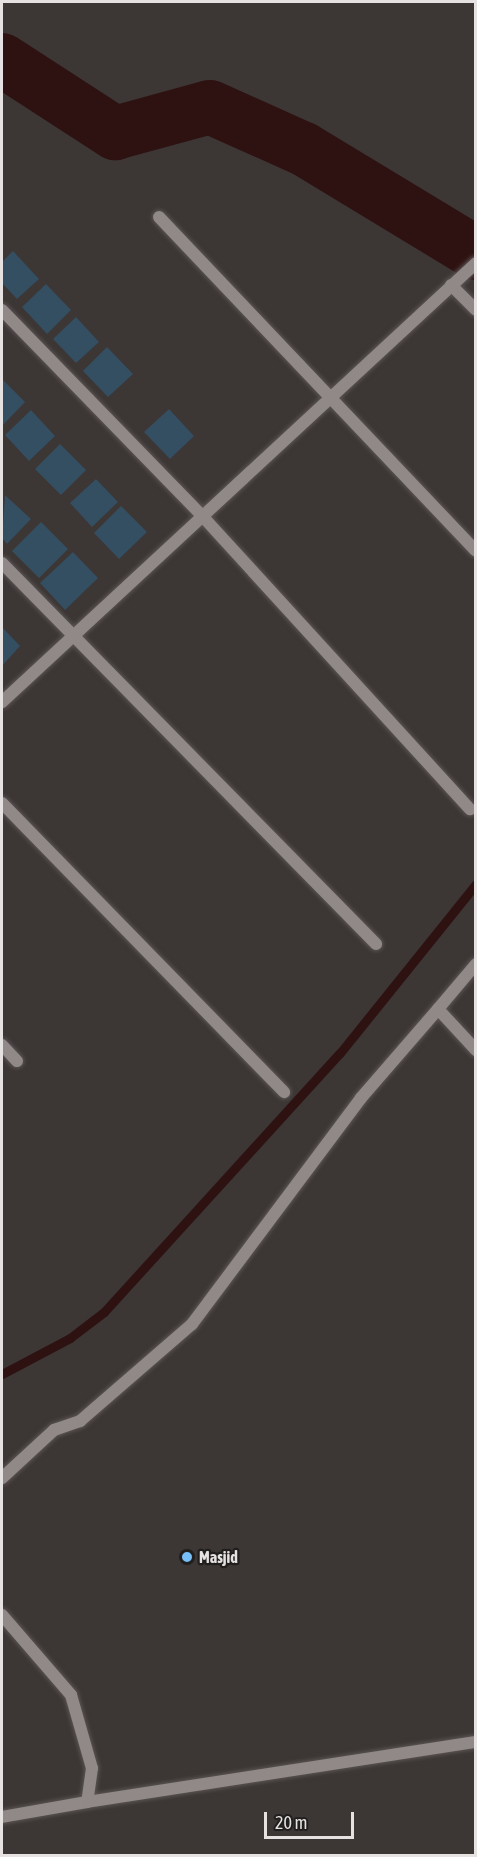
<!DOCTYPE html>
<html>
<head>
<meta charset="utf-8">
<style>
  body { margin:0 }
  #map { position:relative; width:477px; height:1857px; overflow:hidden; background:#3c3635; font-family:"Asap Condensed",sans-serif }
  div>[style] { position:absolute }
  .stream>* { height:9px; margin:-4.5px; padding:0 4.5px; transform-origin:4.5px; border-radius:4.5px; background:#2e1211 }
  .river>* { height:54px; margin:-27px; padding:0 27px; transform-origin:27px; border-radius:27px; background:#2e1211 }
  .building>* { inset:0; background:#344e62 }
  .roads { filter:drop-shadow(0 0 2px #5a5453) drop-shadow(0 0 2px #5a5453) }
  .minor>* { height:12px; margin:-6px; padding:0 6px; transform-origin:6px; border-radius:6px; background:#918988 }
  .dots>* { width:16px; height:16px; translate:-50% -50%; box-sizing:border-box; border:3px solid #211e1e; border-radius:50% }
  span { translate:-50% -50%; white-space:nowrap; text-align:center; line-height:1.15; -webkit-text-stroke:4.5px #211e1e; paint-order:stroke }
  .poi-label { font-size:16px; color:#e6e2e1; font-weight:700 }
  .left { translate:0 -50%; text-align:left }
  .frame { position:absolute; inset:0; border:3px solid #e6e2e1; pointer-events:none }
  .scale { position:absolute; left:264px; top:1812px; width:90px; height:27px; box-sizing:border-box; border:3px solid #e6e2e1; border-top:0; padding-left:8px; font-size:18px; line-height:21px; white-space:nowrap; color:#e6e2e1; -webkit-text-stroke:4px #211e1e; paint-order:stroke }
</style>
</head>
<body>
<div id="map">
  <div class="stream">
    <i style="left:2px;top:1374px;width:77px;rotate:-27.9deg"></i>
    <i style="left:70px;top:1338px;width:43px;rotate:-37.4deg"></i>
    <i style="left:104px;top:1312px;width:350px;rotate:-47.7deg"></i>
    <i style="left:340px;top:1053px;width:217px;rotate:-51.2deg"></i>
  </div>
  <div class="river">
    <i style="left:2px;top:60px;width:135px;rotate:32.9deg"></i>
    <i style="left:115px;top:133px;width:98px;rotate:-15.3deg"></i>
    <i style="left:210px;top:107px;width:103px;rotate:24.1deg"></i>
    <i style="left:304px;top:149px;width:201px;rotate:31.2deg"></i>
  </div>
  <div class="building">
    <i style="clip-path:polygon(13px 251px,39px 279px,17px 299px,2px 283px,2px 262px)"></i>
    <i style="clip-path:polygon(46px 284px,71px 310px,47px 334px,22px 307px)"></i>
    <i style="clip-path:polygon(76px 317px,99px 342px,76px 363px,53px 339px)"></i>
    <i style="clip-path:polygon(107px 347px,133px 374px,108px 397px,83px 371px)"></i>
    <i style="clip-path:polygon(2px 379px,25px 402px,2px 426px)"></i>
    <i style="clip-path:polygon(169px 409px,194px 436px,170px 459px,144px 432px)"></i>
    <i style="clip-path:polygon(31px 410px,55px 436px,29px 461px,5px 435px)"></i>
    <i style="clip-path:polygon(60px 444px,86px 470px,61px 495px,35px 469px)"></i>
    <i style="clip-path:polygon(96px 479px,118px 502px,92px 527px,70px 503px)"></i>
    <i style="clip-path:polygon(5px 495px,31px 519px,7px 544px,2px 538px)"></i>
    <i style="clip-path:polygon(121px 506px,147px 532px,119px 559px,94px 533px)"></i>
    <i style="clip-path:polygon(41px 522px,68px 549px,39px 578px,12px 551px)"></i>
    <i style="clip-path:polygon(73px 552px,98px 578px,65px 610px,40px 583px)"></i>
    <i style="clip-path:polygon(2px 627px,20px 646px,2px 666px)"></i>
  </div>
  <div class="roads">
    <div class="minor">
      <i style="left:159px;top:217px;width:460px;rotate:46.5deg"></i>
      <i style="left:451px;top:285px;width:35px;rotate:45deg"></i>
      <i style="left:2px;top:310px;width:291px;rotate:45.8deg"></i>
      <i style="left:205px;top:519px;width:393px;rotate:47.6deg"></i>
      <i style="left:2px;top:563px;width:534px;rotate:45.53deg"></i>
      <i style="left:2px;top:702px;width:646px;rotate:-42.8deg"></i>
      <i style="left:2px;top:803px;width:404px;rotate:45.7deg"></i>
      <i style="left:476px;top:964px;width:59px;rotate:130.2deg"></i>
      <i style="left:438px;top:1009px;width:56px;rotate:47.2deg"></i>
      <i style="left:2px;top:1045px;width:22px;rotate:47deg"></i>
      <i style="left:2px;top:1478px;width:71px;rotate:-42.7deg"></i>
      <i style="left:54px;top:1430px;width:28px;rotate:-19deg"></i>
      <i style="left:80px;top:1421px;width:148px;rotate:-40.9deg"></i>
      <i style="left:192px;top:1324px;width:282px;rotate:-53.2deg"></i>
      <i style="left:361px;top:1098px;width:118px;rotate:-49.1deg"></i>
      <i style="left:2px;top:1615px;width:106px;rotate:49.2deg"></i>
      <i style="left:71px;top:1695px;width:76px;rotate:74deg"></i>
      <i style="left:92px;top:1768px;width:34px;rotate:98deg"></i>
      <i style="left:87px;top:1802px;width:86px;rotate:170deg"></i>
      <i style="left:87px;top:1802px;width:394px;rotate:-8.8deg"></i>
    </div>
  </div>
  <div class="dots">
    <i style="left:187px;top:1557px;background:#78bff7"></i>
  </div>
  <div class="poi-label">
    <span class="left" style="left:199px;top:1557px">Masjid</span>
  </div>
  <div class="frame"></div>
  <div class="scale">20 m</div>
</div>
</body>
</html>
